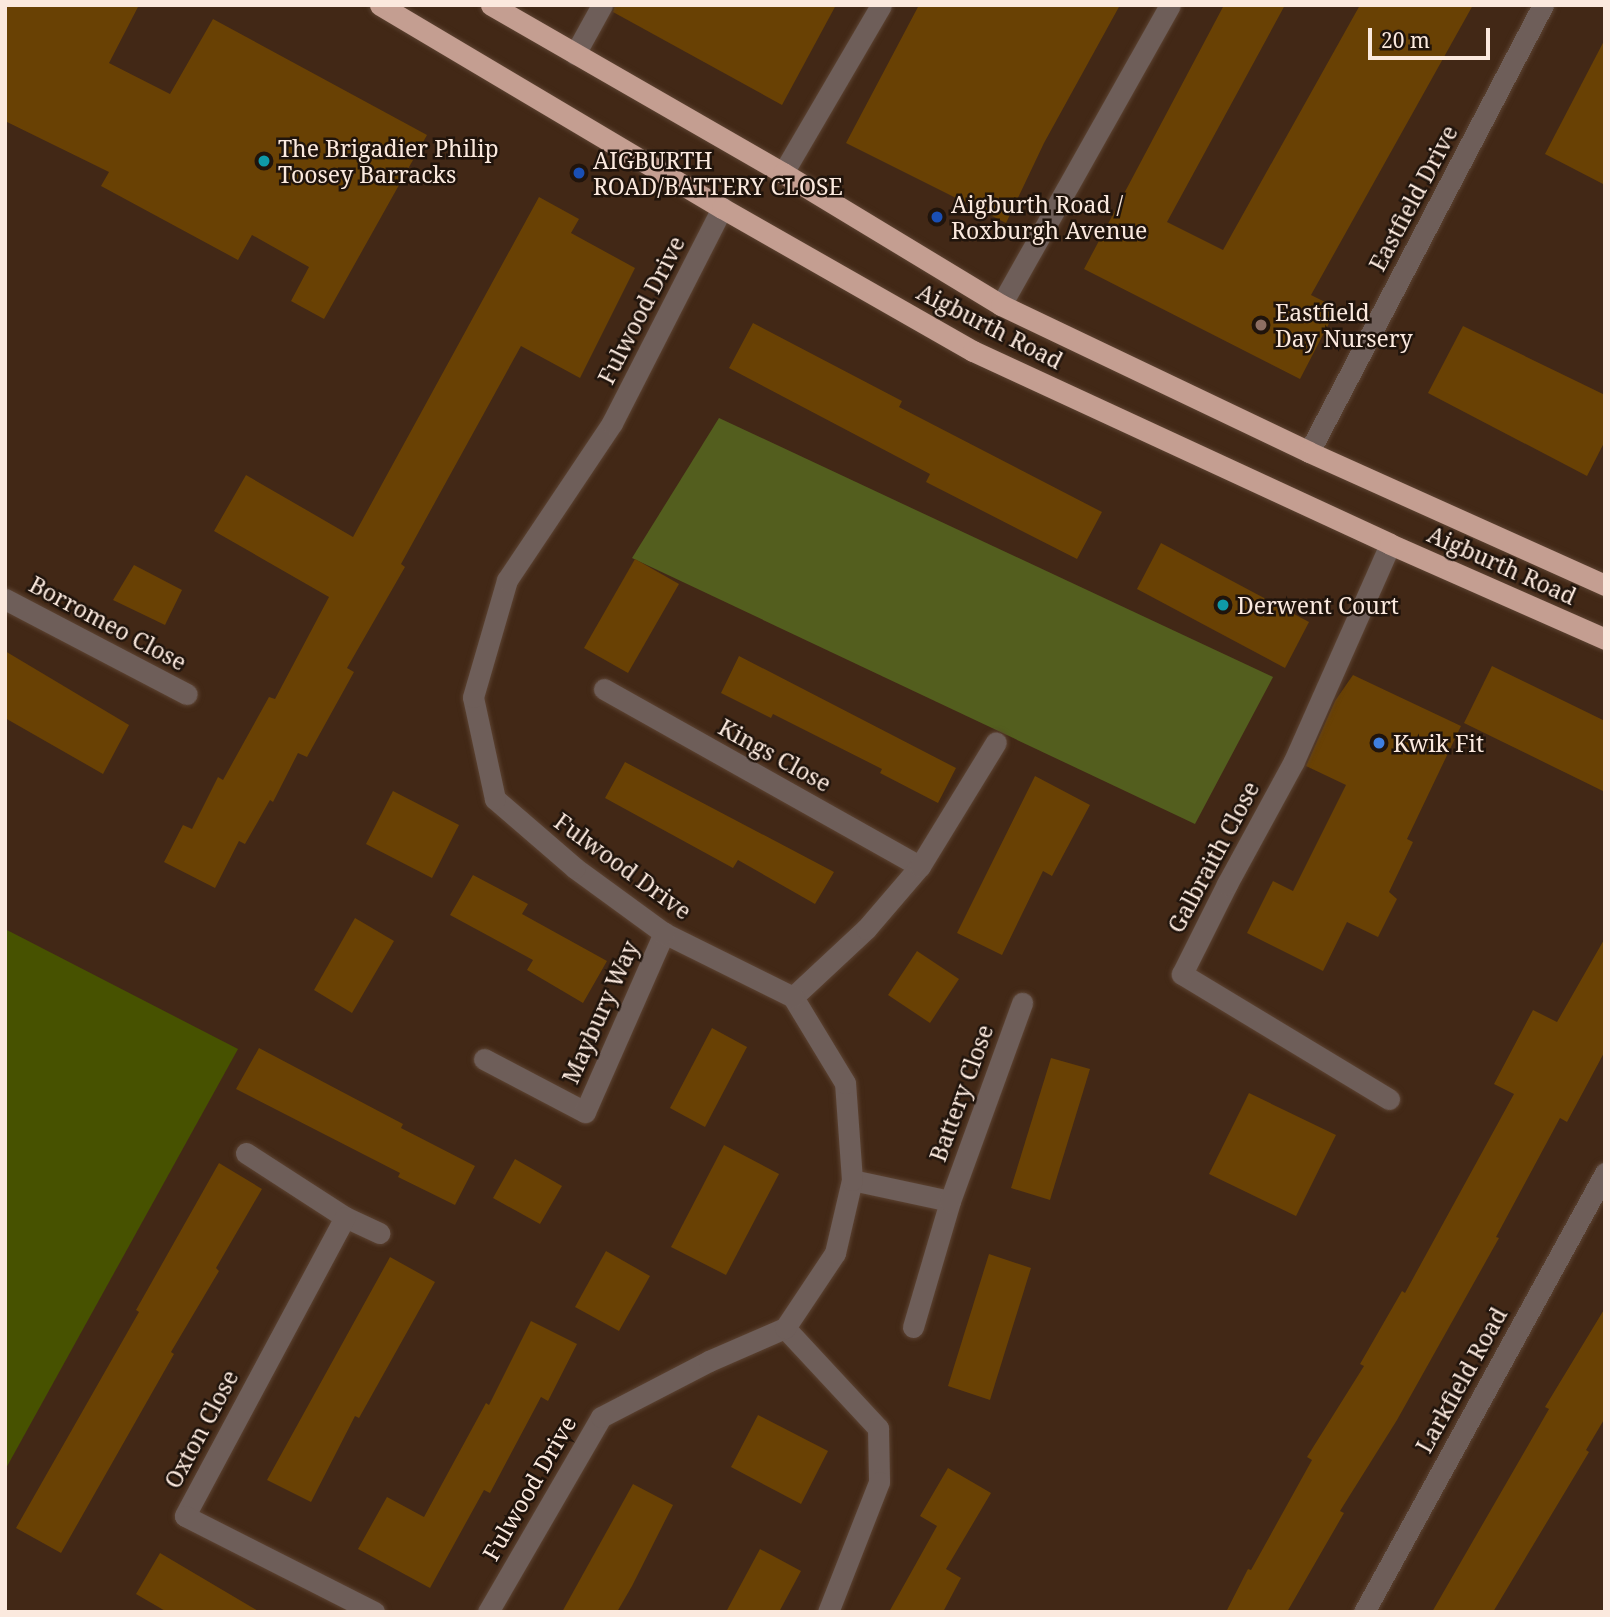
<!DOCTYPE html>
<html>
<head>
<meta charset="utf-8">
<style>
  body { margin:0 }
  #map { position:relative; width:1610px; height:1617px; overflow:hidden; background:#422816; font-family:"Noto Serif",serif }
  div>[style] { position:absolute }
  .green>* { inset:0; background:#475200 }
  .forest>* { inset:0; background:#535e1e }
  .building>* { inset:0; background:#694104 }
  .roads { filter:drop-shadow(0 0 2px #5c4332) drop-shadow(0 0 2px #5c4332) }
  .street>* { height:21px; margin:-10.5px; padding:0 10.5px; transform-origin:10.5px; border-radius:10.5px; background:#6e5e59 }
  .highway>* { height:21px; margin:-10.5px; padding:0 10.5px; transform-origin:10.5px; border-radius:10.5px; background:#c49e91 }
  .dots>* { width:19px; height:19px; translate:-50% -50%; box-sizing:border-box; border:4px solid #20140c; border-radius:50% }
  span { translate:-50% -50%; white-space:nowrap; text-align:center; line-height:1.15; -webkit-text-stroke:5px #20140c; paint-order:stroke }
  .poi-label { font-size:23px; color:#fbe9de }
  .left { translate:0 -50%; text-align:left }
  .street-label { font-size:23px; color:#fbe9de }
  .frame { position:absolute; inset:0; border:7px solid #fbe9de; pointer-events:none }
  .scale { position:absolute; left:1368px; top:28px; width:122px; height:32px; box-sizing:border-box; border:4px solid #fbe9de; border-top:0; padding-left:9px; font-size:21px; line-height:24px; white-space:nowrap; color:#fbe9de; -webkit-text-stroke:5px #20140c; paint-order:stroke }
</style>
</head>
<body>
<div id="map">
  <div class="green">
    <i style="clip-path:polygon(5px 929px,238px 1049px,5px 1470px)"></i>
  </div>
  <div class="forest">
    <i style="clip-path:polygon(719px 418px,1273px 677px,1195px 824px,632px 558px)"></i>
  </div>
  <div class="building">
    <i style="clip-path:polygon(5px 5px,139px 5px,109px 63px,170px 94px,213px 19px,427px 135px,324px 319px,291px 301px,309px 267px,252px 235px,238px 260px,101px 186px,109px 172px,5px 121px)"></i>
    <i style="clip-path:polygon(615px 5px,836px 5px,782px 105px,613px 12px)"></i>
    <i style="clip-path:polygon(919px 5px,1120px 5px,1044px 143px,1006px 223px,846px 143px)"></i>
    <i style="clip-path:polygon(1224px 5px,1285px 5px,1167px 222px,1223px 250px,1360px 5px,1473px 5px,1311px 295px,1337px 308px,1300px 379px,1084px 269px)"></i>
    <i style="clip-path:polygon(1605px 39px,1605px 185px,1545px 154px)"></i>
    <i style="clip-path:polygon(539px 197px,579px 219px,571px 233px,635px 268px,580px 378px,521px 346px,401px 564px,405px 567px,347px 668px,354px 672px,307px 757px,298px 753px,273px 802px,270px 800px,245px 844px,239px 841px,215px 888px,164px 862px,183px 825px,192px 829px,218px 777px,223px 780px,269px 697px,275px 699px,329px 597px,214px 531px,246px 475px,353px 537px)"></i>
    <i style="clip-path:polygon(753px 323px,902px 401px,899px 407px,1102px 512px,1077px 559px,926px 482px,930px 474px,729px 368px)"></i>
    <i style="clip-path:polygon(1463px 326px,1605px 395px,1605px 441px,1587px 476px,1428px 393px)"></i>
    <i style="clip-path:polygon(1161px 543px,1309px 622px,1285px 668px,1137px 589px)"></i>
    <i style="clip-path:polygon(635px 559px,679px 584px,628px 673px,584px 648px)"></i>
    <i style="clip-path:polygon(134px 565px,182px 590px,165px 625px,113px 600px)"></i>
    <i style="clip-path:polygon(5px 651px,129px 725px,103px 774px,5px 718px)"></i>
    <i style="clip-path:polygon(739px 656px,956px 768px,938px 803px,880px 773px,882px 769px,773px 714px,771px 718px,721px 693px)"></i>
    <i style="clip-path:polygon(1492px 666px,1605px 721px,1605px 792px,1464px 723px)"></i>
    <i style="clip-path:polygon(1353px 675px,1461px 726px,1407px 839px,1413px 842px,1389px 892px,1397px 899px,1378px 937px,1347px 922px,1323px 971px,1247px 933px,1273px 881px,1293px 891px,1346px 785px,1306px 766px,1335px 701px)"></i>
    <i style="clip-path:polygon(625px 762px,834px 872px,815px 904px,738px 860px,733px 868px,605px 798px)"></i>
    <i style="clip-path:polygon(1035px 776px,1090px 805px,1052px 876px,1043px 871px,1002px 955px,957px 933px)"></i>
    <i style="clip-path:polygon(393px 791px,459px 825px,432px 878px,366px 844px)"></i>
    <i style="clip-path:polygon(473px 875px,528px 904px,522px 914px,607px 961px,583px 1003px,527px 970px,533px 960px,450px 915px)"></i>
    <i style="clip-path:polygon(355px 918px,394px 941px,352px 1013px,314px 990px)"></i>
    <i style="clip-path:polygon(1605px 938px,1605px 1051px,1567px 1122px,1560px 1118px,1496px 1237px,1499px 1238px,1397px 1420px,1340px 1511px,1344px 1513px,1287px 1612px,1226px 1612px,1248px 1569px,1251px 1570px,1312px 1460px,1307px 1457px,1364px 1366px,1360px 1364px,1402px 1291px,1405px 1293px,1514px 1094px,1494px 1084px,1533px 1010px,1557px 1022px)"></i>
    <i style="clip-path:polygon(917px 951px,959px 979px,930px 1023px,888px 995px)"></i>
    <i style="clip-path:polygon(712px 1028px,747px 1047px,705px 1127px,670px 1108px)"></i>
    <i style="clip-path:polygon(259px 1048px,403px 1124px,401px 1128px,475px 1166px,455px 1205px,398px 1177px,400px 1173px,236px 1089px)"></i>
    <i style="clip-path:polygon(1051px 1058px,1090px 1069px,1050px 1200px,1011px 1188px)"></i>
    <i style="clip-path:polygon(1249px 1093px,1336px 1135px,1296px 1216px,1209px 1174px)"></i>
    <i style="clip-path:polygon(724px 1145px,779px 1174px,726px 1275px,671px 1247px)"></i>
    <i style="clip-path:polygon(515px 1159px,562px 1186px,540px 1224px,493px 1198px)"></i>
    <i style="clip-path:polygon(219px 1163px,262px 1189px,216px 1268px,219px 1271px,171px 1352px,174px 1354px,61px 1553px,16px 1528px,139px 1312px,136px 1310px)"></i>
    <i style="clip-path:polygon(606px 1251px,650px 1276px,619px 1331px,575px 1307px)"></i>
    <i style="clip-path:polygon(989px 1254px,1031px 1268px,990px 1400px,948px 1386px)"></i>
    <i style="clip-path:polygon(390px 1257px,435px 1282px,359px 1418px,355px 1416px,311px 1502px,267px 1480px)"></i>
    <i style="clip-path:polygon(1605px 1308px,1605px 1418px,1586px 1450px,1589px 1452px,1493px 1612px,1432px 1612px,1549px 1409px,1545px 1407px)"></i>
    <i style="clip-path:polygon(531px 1321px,577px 1344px,548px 1401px,541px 1397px,490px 1493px,484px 1490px,430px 1588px,358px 1549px,387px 1497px,424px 1517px,486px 1403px,489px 1405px)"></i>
    <i style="clip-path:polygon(758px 1415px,828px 1451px,801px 1504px,731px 1467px)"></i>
    <i style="clip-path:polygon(948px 1468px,991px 1493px,946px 1569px,961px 1578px,943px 1612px,889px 1612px,937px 1526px,920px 1516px)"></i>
    <i style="clip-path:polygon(633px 1484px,673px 1505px,632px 1586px,617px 1612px,562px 1612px)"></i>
    <i style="clip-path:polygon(760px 1549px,801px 1571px,779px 1612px,726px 1612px)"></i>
    <i style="clip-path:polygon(160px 1553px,260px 1612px,167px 1612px,136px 1594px)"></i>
  </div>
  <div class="roads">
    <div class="street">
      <i style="left:575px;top:54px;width:56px;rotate:-61.1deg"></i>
      <i style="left:783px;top:173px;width:194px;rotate:-59.7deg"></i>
      <i style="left:1001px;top:305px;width:344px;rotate:-60.6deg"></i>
      <i style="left:1309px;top:452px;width:505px;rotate:-62.37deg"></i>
      <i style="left:5px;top:599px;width:205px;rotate:27.6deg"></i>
      <i style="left:604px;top:689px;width:362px;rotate:29.3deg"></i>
      <i style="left:793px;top:997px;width:100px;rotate:-43deg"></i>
      <i style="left:866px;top:929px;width:83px;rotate:-49.4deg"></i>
      <i style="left:920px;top:866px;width:145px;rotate:-58.5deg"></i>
      <i style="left:484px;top:1059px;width:114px;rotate:27.7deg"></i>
      <i style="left:585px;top:1112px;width:196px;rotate:-66.2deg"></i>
      <i style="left:1389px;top:1099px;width:242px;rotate:-148.9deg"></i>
      <i style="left:1182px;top:974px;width:101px;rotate:-63.4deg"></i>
      <i style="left:1227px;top:884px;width:140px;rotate:-61.4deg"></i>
      <i style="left:1294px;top:761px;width:237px;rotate:-66.1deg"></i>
      <i style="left:246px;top:1153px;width:118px;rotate:32.9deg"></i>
      <i style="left:345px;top:1217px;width:38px;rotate:25deg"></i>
      <i style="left:852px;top:1180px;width:100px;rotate:12.1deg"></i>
      <i style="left:345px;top:1217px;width:339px;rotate:118.2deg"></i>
      <i style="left:185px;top:1516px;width:212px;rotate:26.9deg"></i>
      <i style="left:913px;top:1327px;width:131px;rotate:-73.6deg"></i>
      <i style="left:950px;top:1201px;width:211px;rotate:-70deg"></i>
      <i style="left:785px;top:1328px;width:137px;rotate:47.1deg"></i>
      <i style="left:878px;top:1428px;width:54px;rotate:88.9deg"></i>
      <i style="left:879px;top:1482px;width:140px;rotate:111.4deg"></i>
      <i style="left:488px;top:1612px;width:225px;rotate:-59.9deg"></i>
      <i style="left:601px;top:1417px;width:122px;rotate:-27.4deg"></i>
      <i style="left:709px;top:1361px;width:83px;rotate:-23.5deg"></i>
      <i style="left:785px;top:1328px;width:90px;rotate:-56.3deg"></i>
      <i style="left:835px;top:1253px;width:75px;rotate:-76.9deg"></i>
      <i style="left:852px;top:1180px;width:97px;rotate:-94.1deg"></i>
      <i style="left:845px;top:1083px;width:100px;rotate:-121.2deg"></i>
      <i style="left:793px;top:997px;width:144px;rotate:-153.6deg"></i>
      <i style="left:664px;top:933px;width:110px;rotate:-143.9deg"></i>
      <i style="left:575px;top:868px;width:106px;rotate:-139.2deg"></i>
      <i style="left:495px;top:799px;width:104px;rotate:-102.2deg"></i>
      <i style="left:473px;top:697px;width:122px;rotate:-73.8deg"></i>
      <i style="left:507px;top:580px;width:189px;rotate:-56.2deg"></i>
      <i style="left:612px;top:423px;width:242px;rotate:-62.9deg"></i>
      <i style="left:1364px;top:1612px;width:501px;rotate:-61.23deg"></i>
    </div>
    <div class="highway">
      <i style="left:380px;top:5px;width:398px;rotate:30.7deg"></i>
      <i style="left:722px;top:208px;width:289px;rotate:29.7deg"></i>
      <i style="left:973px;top:351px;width:459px;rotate:24.8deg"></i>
      <i style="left:1390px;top:544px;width:235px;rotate:23.8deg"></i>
      <i style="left:491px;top:5px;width:337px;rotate:29.9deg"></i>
      <i style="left:783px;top:173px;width:255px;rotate:31.2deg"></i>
      <i style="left:1001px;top:305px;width:341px;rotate:25.5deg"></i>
      <i style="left:1309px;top:452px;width:325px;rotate:24.2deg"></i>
    </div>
  </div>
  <div class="dots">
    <i style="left:264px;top:161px;background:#0f9aa8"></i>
    <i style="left:579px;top:173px;background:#1a4fb4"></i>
    <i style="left:937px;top:217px;background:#1a4fb4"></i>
    <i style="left:1261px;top:325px;background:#8d6e63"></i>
    <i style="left:1223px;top:605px;background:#0f9aa8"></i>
    <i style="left:1379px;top:743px;background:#3f7fe0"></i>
  </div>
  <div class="poi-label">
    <span class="left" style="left:278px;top:161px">The Brigadier Philip<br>Toosey Barracks</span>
    <span class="left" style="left:593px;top:173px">AIGBURTH<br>ROAD/BATTERY CLOSE</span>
    <span class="left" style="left:951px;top:217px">Aigburth Road /<br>Roxburgh Avenue</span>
    <span class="left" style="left:1275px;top:325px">Eastfield<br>Day Nursery</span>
    <span class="left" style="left:1237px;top:605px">Derwent Court</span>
    <span class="left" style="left:1393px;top:743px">Kwik Fit</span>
  </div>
  <div class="street-label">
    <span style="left:1413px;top:198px;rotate:-62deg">Eastfield Drive</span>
    <span style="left:641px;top:310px;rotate:-63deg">Fulwood Drive</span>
    <span style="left:990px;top:326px;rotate:27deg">Aigburth Road</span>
    <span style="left:1502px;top:565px;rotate:24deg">Aigburth Road</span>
    <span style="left:108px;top:623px;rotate:28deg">Borromeo Close</span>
    <span style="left:775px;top:755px;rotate:29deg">Kings Close</span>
    <span style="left:1213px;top:857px;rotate:-62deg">Galbraith Close</span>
    <span style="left:623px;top:866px;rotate:36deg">Fulwood Drive</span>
    <span style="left:600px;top:1012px;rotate:-66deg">Maybury Way</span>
    <span style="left:961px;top:1093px;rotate:-70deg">Battery Close</span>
    <span style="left:1461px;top:1380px;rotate:-61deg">Larkfield Road</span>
    <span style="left:201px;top:1429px;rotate:-62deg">Oxton Close</span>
    <span style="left:529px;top:1488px;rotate:-60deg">Fulwood Drive</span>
  </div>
  <div class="frame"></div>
  <div class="scale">20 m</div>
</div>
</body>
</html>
